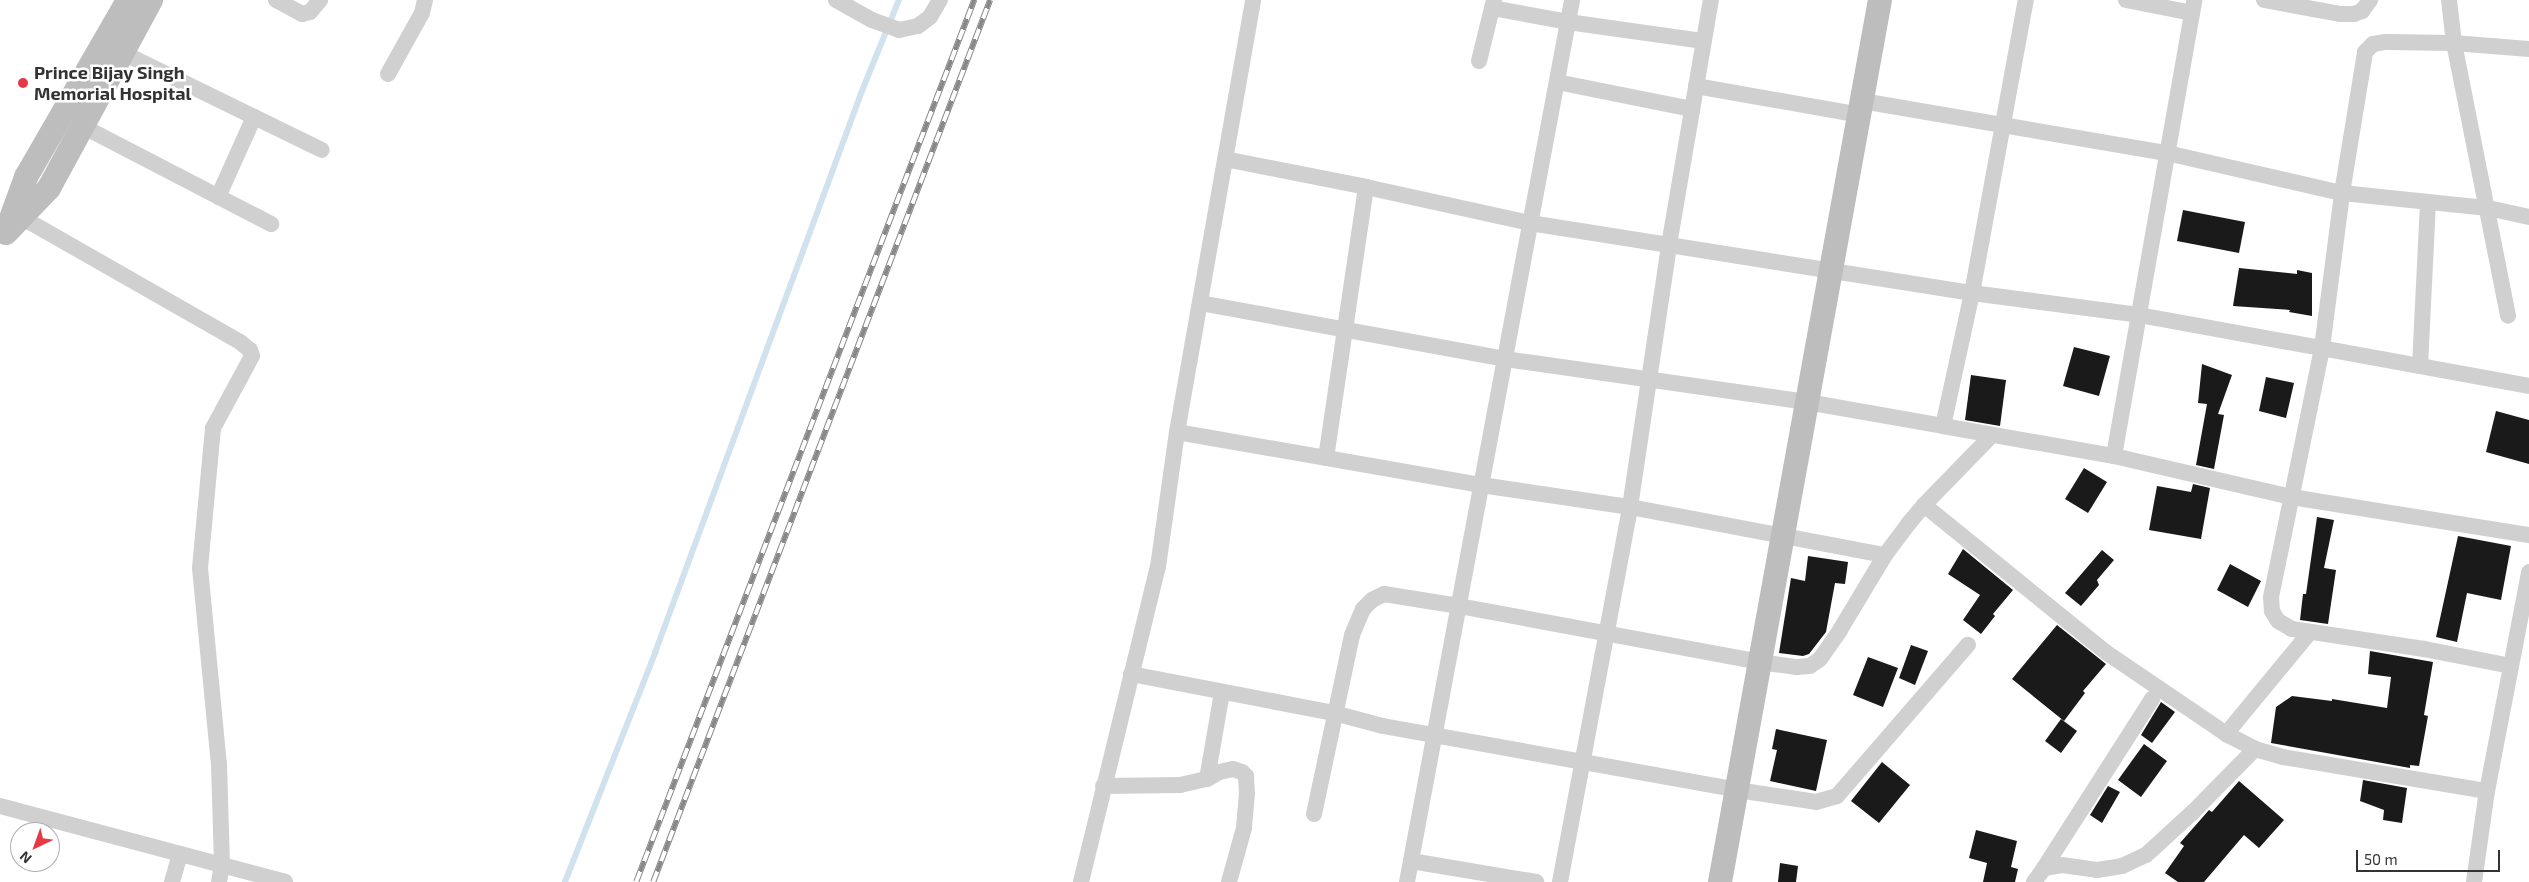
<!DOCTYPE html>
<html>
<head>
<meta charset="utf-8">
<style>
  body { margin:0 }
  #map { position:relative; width:2529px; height:882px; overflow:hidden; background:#fff; font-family:"Exo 2",sans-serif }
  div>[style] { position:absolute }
  .stream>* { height:5.5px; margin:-2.75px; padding:0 2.75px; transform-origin:2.75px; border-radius:2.75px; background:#cfe2ee }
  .building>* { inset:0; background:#1a1a1a }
  .street>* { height:16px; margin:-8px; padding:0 8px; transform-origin:8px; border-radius:8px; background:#d0d0d0 }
  .secondary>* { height:24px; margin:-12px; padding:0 12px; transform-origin:12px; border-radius:12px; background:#bdbdbd }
  .rail>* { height:5.5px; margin-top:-2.75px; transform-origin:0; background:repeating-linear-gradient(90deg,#fff 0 11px,#888 0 22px); box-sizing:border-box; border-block:1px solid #888 }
  .dots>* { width:14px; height:14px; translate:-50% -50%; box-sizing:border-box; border:2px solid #fff; border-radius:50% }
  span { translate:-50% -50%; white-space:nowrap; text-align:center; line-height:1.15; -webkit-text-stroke:5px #fff; paint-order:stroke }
  .poi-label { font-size:18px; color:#333; font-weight:700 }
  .left { translate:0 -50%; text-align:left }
  .north { position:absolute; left:10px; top:822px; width:50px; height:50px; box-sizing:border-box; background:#fff; border:1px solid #adadad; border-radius:50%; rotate:222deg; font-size:14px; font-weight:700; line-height:20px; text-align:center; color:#333 }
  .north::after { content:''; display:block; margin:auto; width:18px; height:22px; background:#e63946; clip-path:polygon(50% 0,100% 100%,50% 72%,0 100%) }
  .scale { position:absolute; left:2356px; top:850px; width:144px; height:22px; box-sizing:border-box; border:2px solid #333; border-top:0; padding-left:6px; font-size:15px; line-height:18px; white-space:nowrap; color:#333; -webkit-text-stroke:4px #fff; paint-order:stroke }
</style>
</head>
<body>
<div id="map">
  <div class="stream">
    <i style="left:565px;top:882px;width:246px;rotate:-68.5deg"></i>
    <i style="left:655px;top:653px;width:599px;rotate:-69.78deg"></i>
    <i style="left:862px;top:91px;width:98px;rotate:-67.9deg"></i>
  </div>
  <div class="building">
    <i style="clip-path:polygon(2183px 210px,2245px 222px,2239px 253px,2177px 241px)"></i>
    <i style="clip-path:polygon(2239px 268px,2297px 274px,2297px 270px,2312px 273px,2312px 316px,2289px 312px,2290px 310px,2233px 306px)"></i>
    <i style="clip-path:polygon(2074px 347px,2110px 356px,2099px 396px,2063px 386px)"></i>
    <i style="clip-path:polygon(2202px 364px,2232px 375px,2218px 414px,2224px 415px,2214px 469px,2196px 465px,2207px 404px,2198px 403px)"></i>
    <i style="clip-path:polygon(1971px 375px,2006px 380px,2000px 426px,1965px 420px)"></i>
    <i style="clip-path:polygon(2266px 377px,2294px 383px,2286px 418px,2259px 411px)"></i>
    <i style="clip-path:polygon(2496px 411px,2529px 420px,2529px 464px,2486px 452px)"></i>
    <i style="clip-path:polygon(2084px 468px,2107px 482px,2088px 513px,2065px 499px)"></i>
    <i style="clip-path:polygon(2193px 484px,2210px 488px,2201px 539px,2149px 530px,2157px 486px,2191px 492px)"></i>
    <i style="clip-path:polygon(2317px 517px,2334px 520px,2324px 568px,2336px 570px,2328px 624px,2300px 620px,2303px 594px,2306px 594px)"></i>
    <i style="clip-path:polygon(2458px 536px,2511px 546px,2501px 600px,2467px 593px,2457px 642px,2436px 637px)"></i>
    <i style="clip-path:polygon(1963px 549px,2013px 590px,1993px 614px,1995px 616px,1981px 634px,1963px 620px,1980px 595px,1948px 574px)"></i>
    <i style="clip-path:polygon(2102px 550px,2114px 560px,2097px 580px,2099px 585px,2081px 606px,2065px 593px)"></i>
    <i style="clip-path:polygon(1808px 556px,1848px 562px,1845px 584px,1835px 583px,1826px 632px,1809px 654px,1803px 656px,1779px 653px,1791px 578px,1805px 581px)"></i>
    <i style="clip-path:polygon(2230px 564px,2261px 581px,2248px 607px,2217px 590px)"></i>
    <i style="clip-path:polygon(2057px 625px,2106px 664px,2083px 691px,2085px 693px,2064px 721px,2012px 679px)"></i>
    <i style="clip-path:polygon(1911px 645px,1928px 651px,1915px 685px,1899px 678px)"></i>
    <i style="clip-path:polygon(2370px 651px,2433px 662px,2424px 715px,2428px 716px,2419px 766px,2410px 765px,2410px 768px,2271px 743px,2276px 707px,2292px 696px,2332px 701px,2332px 699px,2387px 708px,2391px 677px,2368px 674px)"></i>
    <i style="clip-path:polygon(1868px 657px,1898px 668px,1883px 707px,1853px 695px)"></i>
    <i style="clip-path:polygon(2161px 702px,2175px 712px,2152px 743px,2141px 735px)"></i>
    <i style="clip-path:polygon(2061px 719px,2077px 731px,2061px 753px,2045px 741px)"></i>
    <i style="clip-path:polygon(1776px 729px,1827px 740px,1816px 791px,1770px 781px,1777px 750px,1772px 749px)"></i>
    <i style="clip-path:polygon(2144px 744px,2167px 761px,2141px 797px,2118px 780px)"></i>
    <i style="clip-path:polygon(1882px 762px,1910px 785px,1879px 823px,1851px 801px)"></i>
    <i style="clip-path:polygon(2363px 780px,2407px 788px,2402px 823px,2383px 820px,2384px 810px,2360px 801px)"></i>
    <i style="clip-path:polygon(2239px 781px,2284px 820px,2259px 848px,2244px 835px,2204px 882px,2178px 882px,2165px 873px,2184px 846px,2180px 843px,2209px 810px,2212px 812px)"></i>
    <i style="clip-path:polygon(2108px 786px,2120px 792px,2102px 823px,2090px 815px)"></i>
    <i style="clip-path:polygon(1976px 830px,2017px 841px,2011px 867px,2018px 869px,2015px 882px,1983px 882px,1987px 863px,1969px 858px)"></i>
    <i style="clip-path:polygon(1780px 863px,1798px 866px,1796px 882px,1778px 882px)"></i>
  </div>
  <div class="street">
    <i style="left:276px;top:0;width:30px;rotate:28deg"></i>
    <i style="left:302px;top:14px;width:8px;rotate:-14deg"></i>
    <i style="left:310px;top:12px;width:16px;rotate:-50deg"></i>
    <i style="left:836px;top:0;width:41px;rotate:29.1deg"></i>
    <i style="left:872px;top:20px;width:29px;rotate:20deg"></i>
    <i style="left:899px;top:30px;width:19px;rotate:-12deg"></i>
    <i style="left:918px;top:26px;width:15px;rotate:-37deg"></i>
    <i style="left:930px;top:17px;width:20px;rotate:-60deg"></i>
    <i style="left:2126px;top:0;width:67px;rotate:11.1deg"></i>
    <i style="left:2264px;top:0;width:77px;rotate:10.4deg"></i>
    <i style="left:2340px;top:14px;width:14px"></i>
    <i style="left:2354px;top:14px;width:9px;rotate:-21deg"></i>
    <i style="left:2362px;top:11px;width:14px;rotate:-54deg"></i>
    <i style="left:2449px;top:0;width:43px;rotate:83.4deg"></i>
    <i style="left:2454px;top:43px;width:278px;rotate:78.8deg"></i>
    <i style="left:1492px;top:8px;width:77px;rotate:10.4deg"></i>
    <i style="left:1568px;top:22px;width:137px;rotate:8deg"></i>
    <i style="left:123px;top:53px;width:221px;rotate:26deg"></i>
    <i style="left:1479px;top:61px;width:63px;rotate:-76.2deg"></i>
    <i style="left:388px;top:74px;width:70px;rotate:-60.9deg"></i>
    <i style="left:422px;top:13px;width:13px;rotate:-77deg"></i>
    <i style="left:1557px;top:82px;width:138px;rotate:11.3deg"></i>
    <i style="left:1696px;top:86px;width:167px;rotate:10deg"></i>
    <i style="left:1862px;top:101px;width:309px;rotate:9.7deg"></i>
    <i style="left:2167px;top:153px;width:180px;rotate:12.9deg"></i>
    <i style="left:2342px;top:193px;width:147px;rotate:5.9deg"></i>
    <i style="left:2488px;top:208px;width:42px;rotate:12.4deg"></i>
    <i style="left:84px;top:127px;width:211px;rotate:27.4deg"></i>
    <i style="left:1225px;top:159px;width:144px;rotate:11.2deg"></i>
    <i style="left:1366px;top:187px;width:168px;rotate:12.4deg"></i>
    <i style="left:1530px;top:223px;width:448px;rotate:9deg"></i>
    <i style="left:1972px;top:293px;width:168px;rotate:7.5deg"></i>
    <i style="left:2139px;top:315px;width:396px;rotate:10.3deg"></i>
    <i style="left:218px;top:197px;width:88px;rotate:-65.8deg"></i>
    <i style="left:21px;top:217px;width:252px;rotate:29.7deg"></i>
    <i style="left:240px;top:342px;width:13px;rotate:39deg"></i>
    <i style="left:250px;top:350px;width:6px;rotate:72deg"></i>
    <i style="left:252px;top:356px;width:82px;rotate:118.4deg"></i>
    <i style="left:213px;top:428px;width:141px;rotate:95.3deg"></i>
    <i style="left:200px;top:568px;width:197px;rotate:84.5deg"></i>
    <i style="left:219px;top:764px;width:101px;rotate:88.3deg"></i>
    <i style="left:222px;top:865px;width:17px;rotate:100deg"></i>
    <i style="left:1200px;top:303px;width:310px;rotate:10.4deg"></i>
    <i style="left:1505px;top:359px;width:305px;rotate:8.1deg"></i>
    <i style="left:1807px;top:402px;width:138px;rotate:10deg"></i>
    <i style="left:1943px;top:426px;width:174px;rotate:10deg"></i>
    <i style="left:2114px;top:456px;width:182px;rotate:13deg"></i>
    <i style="left:2291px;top:497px;width:241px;rotate:9.1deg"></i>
    <i style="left:2420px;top:366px;width:163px;rotate:-87.2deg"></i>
    <i style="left:1943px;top:426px;width:136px;rotate:-77.7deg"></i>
    <i style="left:1972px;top:293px;width:298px;rotate:-79.6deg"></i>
    <i style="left:1177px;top:432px;width:309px;rotate:9.9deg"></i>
    <i style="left:1481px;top:485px;width:151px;rotate:8.4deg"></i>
    <i style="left:1630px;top:507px;width:259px;rotate:10.7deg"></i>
    <i style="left:2114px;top:456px;width:463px;rotate:-80deg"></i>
    <i style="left:1326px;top:458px;width:274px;rotate:-81.6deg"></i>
    <i style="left:1924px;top:505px;width:235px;rotate:39deg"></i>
    <i style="left:2107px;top:653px;width:144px;rotate:34.2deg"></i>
    <i style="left:2226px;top:734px;width:33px;rotate:27deg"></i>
    <i style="left:2255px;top:749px;width:29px;rotate:16deg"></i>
    <i style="left:2283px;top:757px;width:207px;rotate:9.5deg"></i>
    <i style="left:2511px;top:666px;width:89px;rotate:-168.9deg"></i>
    <i style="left:2424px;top:649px;width:134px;rotate:-171.4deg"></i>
    <i style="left:2292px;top:629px;width:16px;rotate:-150deg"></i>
    <i style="left:2278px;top:621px;width:12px;rotate:-121deg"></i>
    <i style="left:2272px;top:611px;width:14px;rotate:-94deg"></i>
    <i style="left:2271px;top:597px;width:254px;rotate:-78.4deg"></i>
    <i style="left:2322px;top:348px;width:156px;rotate:-82.6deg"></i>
    <i style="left:2342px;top:193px;width:143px;rotate:-80.7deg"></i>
    <i style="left:2365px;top:52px;width:11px;rotate:-45deg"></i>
    <i style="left:2373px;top:44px;width:13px;rotate:-9deg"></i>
    <i style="left:2386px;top:42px;width:68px;rotate:0.8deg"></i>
    <i style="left:2454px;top:43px;width:75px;rotate:4.6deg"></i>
    <i style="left:1131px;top:674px;width:207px;rotate:10.9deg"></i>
    <i style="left:1334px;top:713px;width:51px;rotate:14.9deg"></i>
    <i style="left:1383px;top:726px;width:360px;rotate:10.2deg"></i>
    <i style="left:1737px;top:790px;width:80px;rotate:8.6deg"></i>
    <i style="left:1816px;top:802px;width:22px;rotate:-16deg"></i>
    <i style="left:1837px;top:796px;width:200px;rotate:-49.1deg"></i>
    <i style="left:2226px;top:734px;width:132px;rotate:-50.5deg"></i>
    <i style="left:1207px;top:779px;width:88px;rotate:-80.2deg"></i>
    <i style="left:1103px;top:786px;width:77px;rotate:-0.7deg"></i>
    <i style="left:1180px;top:785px;width:28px;rotate:-13deg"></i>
    <i style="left:1207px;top:779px;width:14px;rotate:-30deg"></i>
    <i style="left:1219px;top:772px;width:14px;rotate:-12deg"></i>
    <i style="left:1233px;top:769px;width:9px;rotate:18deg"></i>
    <i style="left:1242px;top:772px;width:6px;rotate:45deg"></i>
    <i style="left:1246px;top:776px;width:17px;rotate:87deg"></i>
    <i style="left:1247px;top:793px;width:35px;rotate:95deg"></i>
    <i style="left:1244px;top:828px;width:56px;rotate:105.5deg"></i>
    <i style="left:0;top:806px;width:295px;rotate:14.9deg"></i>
    <i style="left:1314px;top:814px;width:183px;rotate:-78deg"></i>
    <i style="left:1352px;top:635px;width:28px;rotate:-67deg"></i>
    <i style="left:1363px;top:609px;width:13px;rotate:-45deg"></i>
    <i style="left:1372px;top:600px;width:13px;rotate:-27deg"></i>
    <i style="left:1384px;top:594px;width:76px;rotate:9.1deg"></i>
    <i style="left:1459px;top:606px;width:306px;rotate:10.5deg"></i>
    <i style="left:1760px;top:662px;width:37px;rotate:8deg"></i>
    <i style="left:1797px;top:667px;width:13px;rotate:-4deg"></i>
    <i style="left:1810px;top:666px;width:12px;rotate:-35deg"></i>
    <i style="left:1820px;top:659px;width:35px;rotate:-55deg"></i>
    <i style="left:1840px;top:630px;width:87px;rotate:-59deg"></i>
    <i style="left:1885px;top:555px;width:40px;rotate:-53deg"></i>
    <i style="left:1909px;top:523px;width:23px;rotate:-50deg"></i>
    <i style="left:1924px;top:505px;width:98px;rotate:-45.8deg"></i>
    <i style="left:1411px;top:861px;width:127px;rotate:9.5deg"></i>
    <i style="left:2044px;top:868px;width:201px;rotate:-57.4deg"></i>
    <i style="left:172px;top:882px;width:29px;rotate:-74deg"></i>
    <i style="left:1081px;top:882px;width:324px;rotate:-76.3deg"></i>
    <i style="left:1158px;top:567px;width:136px;rotate:-82deg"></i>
    <i style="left:1177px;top:432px;width:439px;rotate:-80deg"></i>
    <i style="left:1407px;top:882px;width:897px;rotate:-79.4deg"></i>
    <i style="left:1560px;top:882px;width:381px;rotate:-79.4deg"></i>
    <i style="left:1630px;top:507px;width:265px;rotate:-81.5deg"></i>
    <i style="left:1669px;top:245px;width:249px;rotate:-80.3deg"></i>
    <i style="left:2034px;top:882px;width:17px;rotate:-54deg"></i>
    <i style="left:2044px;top:868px;width:18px;rotate:-9deg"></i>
    <i style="left:2062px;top:865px;width:35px;rotate:8deg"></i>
    <i style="left:2097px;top:870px;width:25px;rotate:-9deg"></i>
    <i style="left:2122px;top:866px;width:26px;rotate:-25deg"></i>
    <i style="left:2146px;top:855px;width:64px;rotate:-42.5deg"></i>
    <i style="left:2193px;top:812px;width:88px;rotate:-45.5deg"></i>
    <i style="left:2474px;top:882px;width:92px;rotate:-81.9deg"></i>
    <i style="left:2487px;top:791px;width:223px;rotate:-79.1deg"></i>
  </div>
  <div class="secondary">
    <i style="left:9px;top:224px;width:50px;rotate:-70.1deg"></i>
    <i style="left:26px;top:177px;width:204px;rotate:-60deg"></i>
    <i style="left:6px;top:233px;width:62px;rotate:-46.3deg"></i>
    <i style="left:49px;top:188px;width:214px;rotate:-61.5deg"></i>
    <i style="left:1720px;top:882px;width:896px;rotate:-79.72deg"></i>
  </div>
  <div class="rail">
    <i style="left:636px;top:882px;width:945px;rotate:-69.03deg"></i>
    <i style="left:653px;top:882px;width:944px;rotate:-69.09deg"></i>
  </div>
  <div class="dots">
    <i style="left:23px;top:83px;background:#e63946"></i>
  </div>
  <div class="poi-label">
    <span class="left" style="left:34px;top:83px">Prince Bijay Singh<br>Memorial Hospital</span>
  </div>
  <div class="north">N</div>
  <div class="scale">50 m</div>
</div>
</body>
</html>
